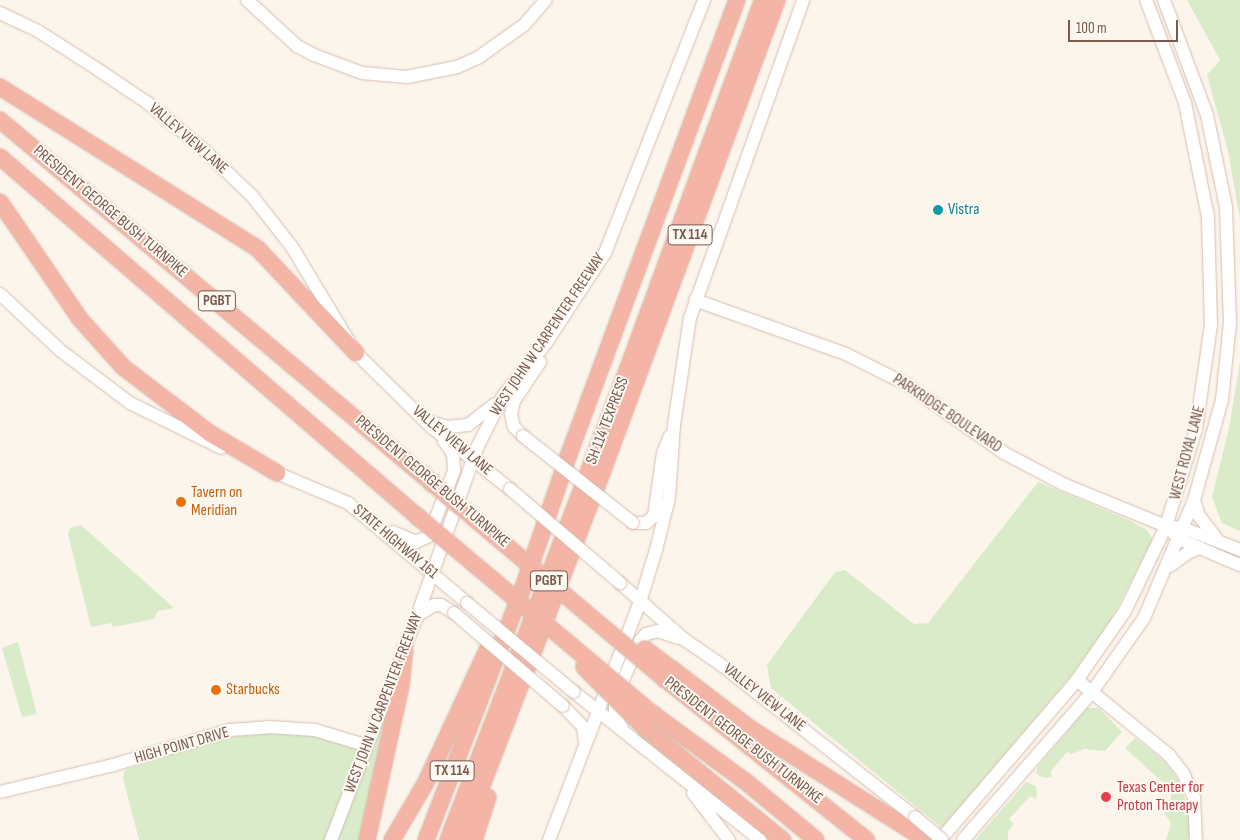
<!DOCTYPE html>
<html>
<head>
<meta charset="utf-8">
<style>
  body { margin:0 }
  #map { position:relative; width:1240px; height:840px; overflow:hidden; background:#fcf5ec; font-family:"Sofia Sans Condensed",sans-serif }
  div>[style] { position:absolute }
  .green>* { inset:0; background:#daebca }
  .roads { filter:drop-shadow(0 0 1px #d5beb1) drop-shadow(0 0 1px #d5beb1) }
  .secondary>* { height:12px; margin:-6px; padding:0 6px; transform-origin:6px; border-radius:6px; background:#fff }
  .highway>* { height:16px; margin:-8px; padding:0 8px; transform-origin:8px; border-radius:8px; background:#f4b4a6 }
  .bridges { filter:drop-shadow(0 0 1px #d5beb1) drop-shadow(0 0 1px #d5beb1) }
  .secondary-bridge>* { height:12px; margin:-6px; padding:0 6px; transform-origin:6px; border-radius:6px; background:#fff }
  .highway-bridge>* { height:16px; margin:-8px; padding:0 8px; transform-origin:8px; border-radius:8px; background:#f4b4a6 }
  .dots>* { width:14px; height:14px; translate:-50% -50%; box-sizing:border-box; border:2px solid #fff9f3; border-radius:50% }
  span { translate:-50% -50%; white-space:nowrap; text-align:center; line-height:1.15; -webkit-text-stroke:4px #fff9f3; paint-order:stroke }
  .shield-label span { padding:1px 4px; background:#fff9f3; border:1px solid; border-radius:4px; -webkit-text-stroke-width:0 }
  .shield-label { font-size:15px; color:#785a4e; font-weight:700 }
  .street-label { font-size:16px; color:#785a4e }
  .culture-label { font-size:16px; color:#0d838f }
  .left { translate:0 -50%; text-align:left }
  .food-label { font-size:16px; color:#c56008 }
  .health-label { font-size:16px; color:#be3a42 }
  .scale { position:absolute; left:1068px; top:20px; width:110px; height:22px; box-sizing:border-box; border:2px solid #785a4e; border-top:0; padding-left:6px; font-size:15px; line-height:18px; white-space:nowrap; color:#785a4e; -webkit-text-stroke:4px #fff9f3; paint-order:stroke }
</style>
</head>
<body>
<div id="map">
  <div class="green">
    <i style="clip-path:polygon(1187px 0,1240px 0,1240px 220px,1228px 151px,1207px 75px,1220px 60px)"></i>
    <i style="clip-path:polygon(1240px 362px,1240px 531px,1222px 523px,1212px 497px,1229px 428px)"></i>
    <i style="clip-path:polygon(1038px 482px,1129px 520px,1147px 530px,1153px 539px,1110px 622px,1071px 676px,942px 828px,771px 688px,767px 665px,835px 572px,845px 570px,914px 624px,928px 623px)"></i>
    <i style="clip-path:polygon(81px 525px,174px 608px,158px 611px,154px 619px,113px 627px,111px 623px,91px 627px,68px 534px,70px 528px)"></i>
    <i style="clip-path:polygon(18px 642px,37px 714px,22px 717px,2px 648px)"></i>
    <i style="clip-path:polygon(396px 683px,361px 840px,337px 840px)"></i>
    <i style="clip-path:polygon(1087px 708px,1099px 708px,1122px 732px,1105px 751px,1084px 749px,1072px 754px,1067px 752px,1051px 771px,1052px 776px,1046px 778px,1039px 776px,1036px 772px,1038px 766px)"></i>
    <i style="clip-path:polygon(271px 732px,307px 733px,358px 747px,359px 755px,328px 840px,139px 840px,123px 778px,125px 770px,221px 738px)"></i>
    <i style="clip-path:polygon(1135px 738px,1164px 761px,1180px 782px,1191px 819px,1188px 840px,1166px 840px,1171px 824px,1163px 810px,1171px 798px,1171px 790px,1125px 748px)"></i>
    <i style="clip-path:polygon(1026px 782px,1036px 786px,1037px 796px,1035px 799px,1030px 796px,1009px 819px,1014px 824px,1008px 831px,1008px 840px,975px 840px)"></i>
  </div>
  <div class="roads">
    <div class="secondary">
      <i style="left:247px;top:0;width:68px;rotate:42.6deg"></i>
      <i style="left:297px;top:46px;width:19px;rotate:28deg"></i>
      <i style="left:314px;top:55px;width:51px;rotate:20.6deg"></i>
      <i style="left:362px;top:73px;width:45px;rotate:5.1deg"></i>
      <i style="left:407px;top:77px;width:51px;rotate:-11.3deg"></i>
      <i style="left:457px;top:67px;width:24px;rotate:-24deg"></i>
      <i style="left:479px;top:57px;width:55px;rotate:-35.4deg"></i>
      <i style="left:524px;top:25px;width:33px;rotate:-49deg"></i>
      <i style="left:0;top:13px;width:42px;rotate:25.3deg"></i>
      <i style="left:38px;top:31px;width:67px;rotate:32.7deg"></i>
      <i style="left:94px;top:67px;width:66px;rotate:33.9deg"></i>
      <i style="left:149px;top:104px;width:72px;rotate:39.9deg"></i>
      <i style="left:204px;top:150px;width:66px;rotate:43.8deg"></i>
      <i style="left:252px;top:196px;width:65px;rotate:51.9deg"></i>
      <i style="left:292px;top:247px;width:124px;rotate:58.9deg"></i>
      <i style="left:356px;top:353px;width:104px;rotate:44.6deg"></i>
      <i style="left:430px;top:426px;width:102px;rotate:38.2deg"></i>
      <i style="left:0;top:294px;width:83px;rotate:43.1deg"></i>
      <i style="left:61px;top:351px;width:86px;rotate:37deg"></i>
      <i style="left:130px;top:403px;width:102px;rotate:26.1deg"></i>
      <i style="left:695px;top:300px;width:160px;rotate:19.7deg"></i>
      <i style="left:846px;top:354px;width:67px;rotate:26.6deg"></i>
      <i style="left:906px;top:384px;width:120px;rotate:35.1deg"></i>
      <i style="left:1004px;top:453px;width:67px;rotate:27.7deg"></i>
      <i style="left:1063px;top:484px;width:111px;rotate:22.2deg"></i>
      <i style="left:1166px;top:526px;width:17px;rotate:7deg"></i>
      <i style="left:1183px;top:528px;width:61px;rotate:21.1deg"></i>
      <i style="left:428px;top:421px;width:21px;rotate:17deg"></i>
      <i style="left:448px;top:427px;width:20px;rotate:-6deg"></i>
      <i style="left:468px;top:425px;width:33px;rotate:-38deg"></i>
      <i style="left:523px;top:436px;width:13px;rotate:-135deg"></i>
      <i style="left:514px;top:427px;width:13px;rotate:-103deg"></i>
      <i style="left:511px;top:414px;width:13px;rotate:-77deg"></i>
      <i style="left:514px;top:401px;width:47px;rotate:-56.3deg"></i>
      <i style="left:270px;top:470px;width:85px;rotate:22.9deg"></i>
      <i style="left:348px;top:503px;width:155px;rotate:40deg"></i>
      <i style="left:1194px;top:500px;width:17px;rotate:73deg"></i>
      <i style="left:1199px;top:516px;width:29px;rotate:52deg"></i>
      <i style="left:633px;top:523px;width:13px"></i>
      <i style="left:646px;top:523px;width:11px;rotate:-41deg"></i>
      <i style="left:654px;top:516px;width:64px;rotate:-81.9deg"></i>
      <i style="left:663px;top:453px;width:18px;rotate:-68deg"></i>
      <i style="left:393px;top:532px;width:25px;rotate:23deg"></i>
      <i style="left:416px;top:542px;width:14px;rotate:-25deg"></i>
      <i style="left:429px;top:536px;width:70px;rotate:-69deg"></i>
      <i style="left:454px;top:471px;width:17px;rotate:-93deg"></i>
      <i style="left:453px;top:454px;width:16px;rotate:-125deg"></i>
      <i style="left:1173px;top:533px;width:8px;rotate:45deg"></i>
      <i style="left:1179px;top:539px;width:66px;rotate:23.1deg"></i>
      <i style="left:1170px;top:566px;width:21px;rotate:-37deg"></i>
      <i style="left:1187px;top:553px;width:14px;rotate:-21deg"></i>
      <i style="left:620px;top:583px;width:86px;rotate:41.2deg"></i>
      <i style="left:685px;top:640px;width:42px;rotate:34.4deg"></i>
      <i style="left:720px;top:664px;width:248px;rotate:38.1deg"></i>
      <i style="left:417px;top:616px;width:20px;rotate:-33deg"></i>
      <i style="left:434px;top:605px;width:7px"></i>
      <i style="left:441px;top:605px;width:15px;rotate:32deg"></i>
      <i style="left:1077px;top:680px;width:119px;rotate:39.2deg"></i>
      <i style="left:1169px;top:755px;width:23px;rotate:52deg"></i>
      <i style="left:1183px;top:773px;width:27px;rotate:66deg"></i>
      <i style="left:1194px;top:798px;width:42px;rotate:87.3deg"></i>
      <i style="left:574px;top:692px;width:238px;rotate:38.5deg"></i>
      <i style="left:563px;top:706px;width:29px;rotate:46deg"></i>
      <i style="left:583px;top:727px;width:15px;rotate:82deg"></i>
      <i style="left:622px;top:728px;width:14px;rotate:-120deg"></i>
      <i style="left:615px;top:716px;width:17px;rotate:-90deg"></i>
      <i style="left:615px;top:699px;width:63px;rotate:-66.7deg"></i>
      <i style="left:640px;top:641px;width:9px;rotate:-49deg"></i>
      <i style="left:646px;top:634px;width:12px;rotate:-14deg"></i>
      <i style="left:658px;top:631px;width:21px;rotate:19deg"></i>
      <i style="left:0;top:792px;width:116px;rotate:-13.4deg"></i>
      <i style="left:113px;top:765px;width:122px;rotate:-16.7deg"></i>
      <i style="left:230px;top:730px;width:39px;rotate:-4deg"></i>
      <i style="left:269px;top:727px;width:46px;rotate:3.7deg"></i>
      <i style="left:315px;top:730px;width:52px;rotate:16.7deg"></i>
      <i style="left:693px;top:793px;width:59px;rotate:52.5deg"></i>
      <i style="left:331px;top:840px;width:240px;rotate:-69deg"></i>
      <i style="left:417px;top:616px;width:181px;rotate:-70.3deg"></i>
      <i style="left:478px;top:446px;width:56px;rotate:-63.4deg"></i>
      <i style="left:503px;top:396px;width:68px;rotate:-50.9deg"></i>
      <i style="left:546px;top:343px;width:108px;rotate:-56.8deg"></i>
      <i style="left:605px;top:253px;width:272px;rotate:-68.6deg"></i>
      <i style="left:549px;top:840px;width:255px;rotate:-69.1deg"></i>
      <i style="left:640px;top:602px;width:54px;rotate:-72.9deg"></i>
      <i style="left:656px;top:550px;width:54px;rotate:-76deg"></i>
      <i style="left:669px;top:498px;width:73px;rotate:-86.1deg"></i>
      <i style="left:674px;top:425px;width:108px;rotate:-81.5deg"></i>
      <i style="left:690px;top:318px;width:337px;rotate:-70.4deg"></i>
      <i style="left:940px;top:840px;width:211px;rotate:-49.4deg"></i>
      <i style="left:1077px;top:680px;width:84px;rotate:-55.2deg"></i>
      <i style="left:1125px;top:611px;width:94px;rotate:-64.2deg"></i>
      <i style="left:1166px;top:526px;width:102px;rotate:-72.8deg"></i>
      <i style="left:1196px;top:429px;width:105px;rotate:-81.8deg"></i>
      <i style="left:1211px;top:325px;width:108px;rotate:-91.6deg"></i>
      <i style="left:1208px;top:217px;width:116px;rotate:-101.4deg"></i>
      <i style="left:1185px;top:103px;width:110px;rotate:-110.7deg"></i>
      <i style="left:963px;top:840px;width:196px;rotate:-48.9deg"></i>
      <i style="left:1092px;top:692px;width:90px;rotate:-54.9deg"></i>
      <i style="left:1144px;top:618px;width:128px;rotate:-67deg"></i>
      <i style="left:1194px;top:500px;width:104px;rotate:-74.4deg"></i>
      <i style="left:1222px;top:400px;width:77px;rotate:-84.1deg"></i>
      <i style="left:1230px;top:323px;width:116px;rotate:-92deg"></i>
      <i style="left:1226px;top:207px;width:94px;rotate:-101.7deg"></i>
      <i style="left:1207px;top:115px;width:123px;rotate:-110.5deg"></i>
    </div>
    <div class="highway">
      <i style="left:0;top:87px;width:305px;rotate:32.1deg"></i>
      <i style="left:258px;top:249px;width:143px;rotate:46.7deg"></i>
      <i style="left:0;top:120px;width:564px;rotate:40.04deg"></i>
      <i style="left:0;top:157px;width:552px;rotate:40.74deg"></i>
      <i style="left:0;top:202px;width:142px;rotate:55.6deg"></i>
      <i style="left:80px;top:319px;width:64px;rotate:48.1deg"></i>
      <i style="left:123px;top:367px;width:111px;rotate:37.3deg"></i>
      <i style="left:211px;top:434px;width:77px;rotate:30.6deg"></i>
      <i style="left:673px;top:670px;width:98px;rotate:37.1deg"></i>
      <i style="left:751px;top:729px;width:207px;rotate:32.4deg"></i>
      <i style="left:665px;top:679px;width:258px;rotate:38.6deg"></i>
      <i style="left:653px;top:714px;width:114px;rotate:36.1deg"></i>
      <i style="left:745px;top:781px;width:92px;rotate:39.7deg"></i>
      <i style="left:647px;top:730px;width:175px;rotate:39deg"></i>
      <i style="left:367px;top:840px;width:159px;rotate:-77.6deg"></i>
      <i style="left:401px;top:685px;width:36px;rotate:-84deg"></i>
      <i style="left:392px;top:840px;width:65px;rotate:-59.5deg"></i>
      <i style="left:425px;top:784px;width:152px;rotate:-65.1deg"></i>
      <i style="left:426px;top:840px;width:280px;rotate:-69deg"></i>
      <i style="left:526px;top:579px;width:132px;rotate:-71deg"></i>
      <i style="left:569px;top:454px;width:484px;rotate:-69.7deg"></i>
      <i style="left:448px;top:840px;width:505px;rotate:-69.13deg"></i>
      <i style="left:628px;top:368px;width:392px;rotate:-69.9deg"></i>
      <i style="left:461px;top:840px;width:396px;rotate:-69deg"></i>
      <i style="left:603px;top:470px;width:501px;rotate:-69.68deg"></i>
      <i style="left:474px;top:840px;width:45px;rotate:-72deg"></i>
    </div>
  </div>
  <div class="bridges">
    <div class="secondary-bridge">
      <i style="left:523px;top:436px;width:140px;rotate:38.3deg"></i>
      <i style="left:510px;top:489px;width:145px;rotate:40.5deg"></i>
      <i style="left:467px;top:603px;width:139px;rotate:39.8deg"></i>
      <i style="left:454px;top:613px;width:143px;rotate:40.5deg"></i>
      <i style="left:915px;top:817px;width:35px;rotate:40deg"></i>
    </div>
    <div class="highway-bridge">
      <i style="left:432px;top:483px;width:304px;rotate:40.1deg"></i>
      <i style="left:418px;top:517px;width:307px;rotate:40deg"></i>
      <i style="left:645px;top:649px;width:35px;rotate:37deg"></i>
      <i style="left:584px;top:667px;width:89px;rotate:45deg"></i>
    </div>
  </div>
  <div class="dots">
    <i style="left:938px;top:210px;background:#0f9aa8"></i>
    <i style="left:181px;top:502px;background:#e8710a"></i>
    <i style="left:216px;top:690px;background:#e8710a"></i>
    <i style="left:1106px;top:797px;background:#e0444e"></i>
  </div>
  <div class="shield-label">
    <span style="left:690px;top:235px">TX 114</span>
    <span style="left:217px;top:301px">PGBT</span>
    <span style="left:549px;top:581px">PGBT</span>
    <span style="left:452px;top:771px">TX 114</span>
  </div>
  <div class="street-label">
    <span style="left:188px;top:139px;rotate:41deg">VALLEY VIEW LANE</span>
    <span style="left:110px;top:212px;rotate:40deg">PRESIDENT GEORGE BUSH TURNPIKE</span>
    <span style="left:548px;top:335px;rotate:-56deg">WEST JOHN W CARPENTER FREEWAY</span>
    <span style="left:947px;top:414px;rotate:34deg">PARKRIDGE BOULEVARD</span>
    <span style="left:608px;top:421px;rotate:-69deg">SH 114 TEXPRESS</span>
    <span style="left:452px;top:441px;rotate:40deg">VALLEY VIEW LANE</span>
    <span style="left:1188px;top:453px;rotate:-75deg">WEST ROYAL LANE</span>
    <span style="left:432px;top:482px;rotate:40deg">PRESIDENT GEORGE BUSH TURNPIKE</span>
    <span style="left:395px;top:542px;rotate:40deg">STATE HIGHWAY 161</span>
    <span style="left:764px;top:698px;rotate:38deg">VALLEY VIEW LANE</span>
    <span style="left:384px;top:703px;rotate:-69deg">WEST JOHN W CARPENTER FREEWAY</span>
    <span style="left:743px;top:741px;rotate:38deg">PRESIDENT GEORGE BUSH TURNPIKE</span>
    <span style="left:182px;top:746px;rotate:-16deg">HIGH POINT DRIVE</span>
  </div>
  <div class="culture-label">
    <span class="left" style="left:948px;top:210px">Vistra</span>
  </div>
  <div class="food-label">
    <span class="left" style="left:191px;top:502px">Tavern on<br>Meridian</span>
    <span class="left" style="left:226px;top:690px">Starbucks</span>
  </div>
  <div class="health-label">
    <span class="left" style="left:1117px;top:797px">Texas Center for<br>Proton Therapy</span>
  </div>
  <div class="scale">100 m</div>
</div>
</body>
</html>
